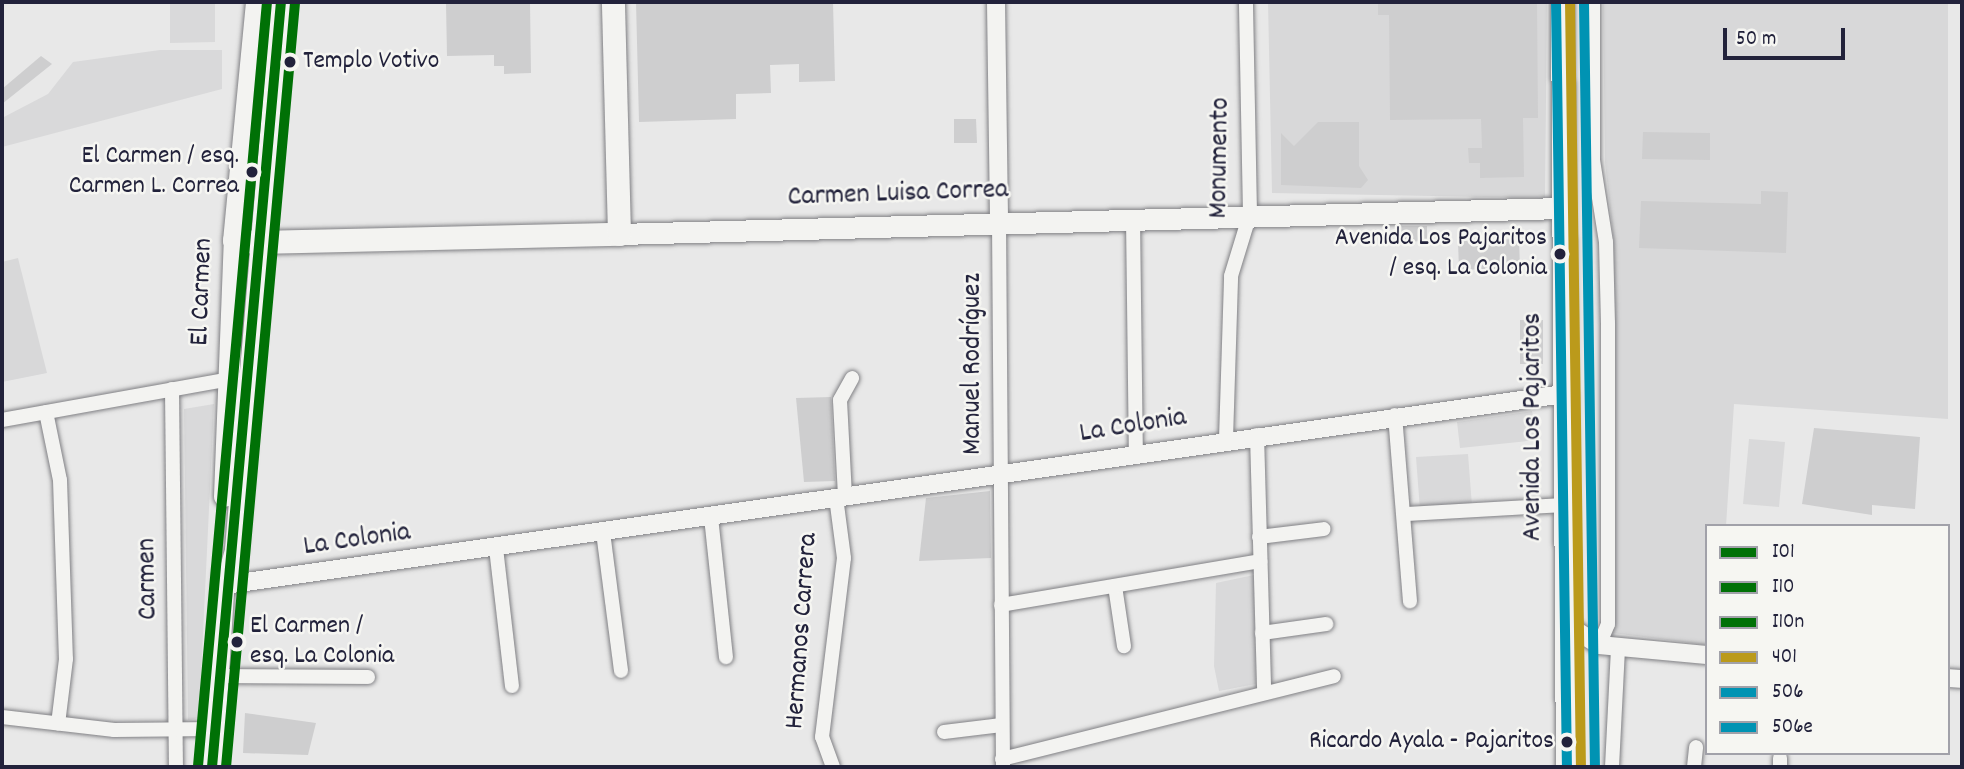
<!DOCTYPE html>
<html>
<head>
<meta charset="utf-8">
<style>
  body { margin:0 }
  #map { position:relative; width:1964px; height:769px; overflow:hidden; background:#e8e8e8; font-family:Dekko,sans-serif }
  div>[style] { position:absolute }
  .built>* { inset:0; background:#d8d8d9 }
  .green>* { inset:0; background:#d9d9da }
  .building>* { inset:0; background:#cececf }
  .roads { filter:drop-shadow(0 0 2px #808084) drop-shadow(0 0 2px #808084) }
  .minor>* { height:14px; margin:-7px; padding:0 7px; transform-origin:7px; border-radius:7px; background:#f3f3f1 }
  .tertiary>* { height:18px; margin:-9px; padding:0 9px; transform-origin:9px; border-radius:9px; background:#f3f3f1 }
  .secondary>* { height:21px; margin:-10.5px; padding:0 10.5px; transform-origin:10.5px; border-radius:10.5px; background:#f3f3f1 }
  .primary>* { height:23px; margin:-11.5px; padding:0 11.5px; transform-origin:11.5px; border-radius:11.5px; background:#f3f3f1 }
  .bus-1>* { height:10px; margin:-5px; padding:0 5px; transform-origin:5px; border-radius:5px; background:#007106 }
  .bus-2>* { height:10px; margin:-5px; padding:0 5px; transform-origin:5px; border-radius:5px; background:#007106 }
  .bus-3>* { height:10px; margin:-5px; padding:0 5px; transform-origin:5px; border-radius:5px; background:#007106 }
  .bus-4>* { height:10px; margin:-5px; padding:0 5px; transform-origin:5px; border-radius:5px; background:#bb9a1b }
  .bus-5>* { height:10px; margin:-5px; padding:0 5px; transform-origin:5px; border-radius:5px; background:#0093b3 }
  .bus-6>* { height:10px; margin:-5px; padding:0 5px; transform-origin:5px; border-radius:5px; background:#0093b3 }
  .dots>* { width:19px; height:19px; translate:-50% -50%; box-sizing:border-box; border:4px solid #f6f6f2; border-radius:50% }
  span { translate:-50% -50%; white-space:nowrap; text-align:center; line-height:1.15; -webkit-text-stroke:5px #f6f6f2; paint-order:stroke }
  .bus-label { font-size:26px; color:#22223b }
  .left { translate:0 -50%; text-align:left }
  .right { translate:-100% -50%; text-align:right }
  .street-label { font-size:28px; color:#22223b }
  .frame { position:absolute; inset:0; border:4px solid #22223b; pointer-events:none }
  .legend { position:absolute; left:1705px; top:524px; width:245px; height:231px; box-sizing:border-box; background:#f6f6f2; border:2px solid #a1a1a9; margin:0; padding:9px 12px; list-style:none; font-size:21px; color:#22223b }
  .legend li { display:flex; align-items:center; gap:14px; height:35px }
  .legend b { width:35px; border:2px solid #a1a1a9 }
  .scale { position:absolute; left:1723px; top:28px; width:122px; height:32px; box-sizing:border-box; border:4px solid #22223b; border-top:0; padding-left:9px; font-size:21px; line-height:24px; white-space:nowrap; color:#22223b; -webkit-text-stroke:5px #f6f6f2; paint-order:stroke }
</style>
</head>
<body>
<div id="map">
  <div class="built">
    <i style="clip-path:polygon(1268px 2px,1547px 2px,1545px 198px,1272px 193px)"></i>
    <i style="clip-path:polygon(1603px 2px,1948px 2px,1948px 419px,1734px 404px,1726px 526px,1707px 526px,1707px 645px,1613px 633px,1614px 243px,1605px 162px)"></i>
    <i style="clip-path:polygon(18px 258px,47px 373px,2px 382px,2px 262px)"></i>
  </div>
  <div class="green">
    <i style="clip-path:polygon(170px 2px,215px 2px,215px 42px,170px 43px)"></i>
    <i style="clip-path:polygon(160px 50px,222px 50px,222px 89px,2px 147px,2px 118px,48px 94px,73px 62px)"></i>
    <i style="clip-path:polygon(214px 404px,199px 718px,188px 720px,184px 409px)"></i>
    <i style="clip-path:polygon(1532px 411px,1537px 440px,1460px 448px,1457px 422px)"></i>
    <i style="clip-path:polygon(1749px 439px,1785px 442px,1779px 507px,1743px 504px)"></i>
    <i style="clip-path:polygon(1468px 454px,1472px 506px,1420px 510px,1416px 457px)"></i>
    <i style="clip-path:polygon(1254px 575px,1256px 684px,1219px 691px,1214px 666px,1216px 583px)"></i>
  </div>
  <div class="building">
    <i style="clip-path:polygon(636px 2px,833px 2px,835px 81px,799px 82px,799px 64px,770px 65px,771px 93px,736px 94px,736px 119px,639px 122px)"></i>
    <i style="clip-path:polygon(1378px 2px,1537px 2px,1538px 118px,1523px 118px,1524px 177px,1480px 178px,1480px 163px,1469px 163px,1468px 148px,1482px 148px,1481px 119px,1390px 120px,1389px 15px,1378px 15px)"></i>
    <i style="clip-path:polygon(530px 3px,531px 73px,504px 74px,504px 66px,494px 66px,494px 55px,447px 56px,446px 4px)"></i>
    <i style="clip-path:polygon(41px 56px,52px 64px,2px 104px,2px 89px)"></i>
    <i style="clip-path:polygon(954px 119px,976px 119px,977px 143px,954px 143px)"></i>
    <i style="clip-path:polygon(1318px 122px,1359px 122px,1359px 166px,1368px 180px,1361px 188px,1281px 185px,1281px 133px,1294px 146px)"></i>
    <i style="clip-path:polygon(1643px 132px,1710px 133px,1710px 160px,1642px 159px)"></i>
    <i style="clip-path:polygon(1761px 191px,1788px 192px,1786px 253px,1639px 248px,1641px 201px,1761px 204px)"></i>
    <i style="clip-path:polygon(1400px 226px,1427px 226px,1427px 241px,1400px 242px)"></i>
    <i style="clip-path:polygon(1519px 239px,1520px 268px,1459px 270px,1458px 241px)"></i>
    <i style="clip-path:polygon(1520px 320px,1543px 320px,1543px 364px,1520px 364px)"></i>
    <i style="clip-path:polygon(831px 397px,835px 481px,804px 482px,796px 398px)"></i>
    <i style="clip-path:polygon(1814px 428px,1920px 437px,1915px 509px,1872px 505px,1872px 515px,1802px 504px)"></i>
    <i style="clip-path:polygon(990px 491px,991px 558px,919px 561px,926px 498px)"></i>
    <i style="clip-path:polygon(245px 713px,316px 723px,308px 755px,243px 753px)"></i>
  </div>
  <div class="roads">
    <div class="minor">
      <i style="left:1593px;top:2px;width:158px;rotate:90deg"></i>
      <i style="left:1593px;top:160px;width:83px;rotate:81deg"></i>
      <i style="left:1606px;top:242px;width:81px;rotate:88.6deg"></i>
      <i style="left:1608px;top:323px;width:301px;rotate:90deg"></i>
      <i style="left:1608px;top:624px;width:23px;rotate:113deg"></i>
      <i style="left:1133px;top:218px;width:235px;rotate:89.3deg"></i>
      <i style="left:999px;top:221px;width:546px;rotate:89.58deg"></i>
      <i style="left:172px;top:389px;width:378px;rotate:89.4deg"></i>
      <i style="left:46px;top:412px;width:69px;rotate:78.4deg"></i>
      <i style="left:60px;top:480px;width:179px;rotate:88.1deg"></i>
      <i style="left:66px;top:659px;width:65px;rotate:97deg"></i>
      <i style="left:1395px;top:415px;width:187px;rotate:85.4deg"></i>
      <i style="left:2px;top:420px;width:237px;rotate:-10.2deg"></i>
      <i style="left:1257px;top:435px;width:258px;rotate:88.4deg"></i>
      <i style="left:1226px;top:439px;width:163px;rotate:-88.2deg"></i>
      <i style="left:1231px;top:276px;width:65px;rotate:-73deg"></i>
      <i style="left:1250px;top:214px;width:212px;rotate:-91.1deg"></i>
      <i style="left:845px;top:496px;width:96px;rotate:-93deg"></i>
      <i style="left:840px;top:400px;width:25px;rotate:-61deg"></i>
      <i style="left:1407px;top:514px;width:157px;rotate:-3.3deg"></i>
      <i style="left:711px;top:517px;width:141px;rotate:83.9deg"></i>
      <i style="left:603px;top:532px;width:140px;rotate:82.6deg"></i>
      <i style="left:1259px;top:537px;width:65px;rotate:-7deg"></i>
      <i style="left:496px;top:548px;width:139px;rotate:83.4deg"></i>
      <i style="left:1115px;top:586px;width:61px;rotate:81.5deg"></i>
      <i style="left:1001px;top:605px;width:263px;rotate:-9.6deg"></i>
      <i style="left:1262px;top:633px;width:65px;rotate:-8deg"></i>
      <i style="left:219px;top:676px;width:149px;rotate:0.4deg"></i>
      <i style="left:2px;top:717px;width:113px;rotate:6.6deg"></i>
      <i style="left:114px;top:730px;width:101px;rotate:-0.6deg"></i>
      <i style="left:944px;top:732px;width:58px;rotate:-6.9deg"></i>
      <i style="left:1002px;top:759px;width:342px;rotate:-14deg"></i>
      <i style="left:833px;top:767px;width:32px;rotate:-110deg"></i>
      <i style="left:822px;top:737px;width:180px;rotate:-83deg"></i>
      <i style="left:844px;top:558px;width:62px;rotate:-97.5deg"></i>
      <i style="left:1612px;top:767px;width:120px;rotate:-87.1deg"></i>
      <i style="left:1694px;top:767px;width:20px;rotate:-84deg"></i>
      <i style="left:1780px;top:767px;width:9px;rotate:-90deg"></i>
    </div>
    <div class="tertiary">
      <i style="left:996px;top:2px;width:219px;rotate:89.2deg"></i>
      <i style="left:225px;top:585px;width:1352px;rotate:-8.12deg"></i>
      <i style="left:1565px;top:612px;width:21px;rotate:61deg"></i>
      <i style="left:1575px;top:630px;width:28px;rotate:32deg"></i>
      <i style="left:1599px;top:645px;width:108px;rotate:5.3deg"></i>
      <i style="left:1948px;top:678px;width:14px;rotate:4deg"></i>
    </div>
    <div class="secondary">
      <i style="left:619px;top:234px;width:944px;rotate:-1.58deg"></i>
      <i style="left:224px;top:496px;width:256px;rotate:-87.8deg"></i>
      <i style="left:225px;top:585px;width:37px;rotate:-74deg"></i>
      <i style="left:235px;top:549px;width:549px;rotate:-85.19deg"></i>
      <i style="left:212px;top:767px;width:193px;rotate:-86.4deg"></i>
    </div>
    <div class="primary">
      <i style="left:257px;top:2px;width:239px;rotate:95.5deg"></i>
      <i style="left:234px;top:240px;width:24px;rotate:5deg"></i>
      <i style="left:258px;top:242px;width:361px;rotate:-1.3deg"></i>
      <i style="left:619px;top:234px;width:232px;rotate:-91.5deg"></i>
      <i style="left:1562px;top:2px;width:765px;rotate:89.63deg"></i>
    </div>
  </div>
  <div class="bus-1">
    <i style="left:212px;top:767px;width:768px;rotate:-84.85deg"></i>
  </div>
  <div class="bus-2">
    <i style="left:226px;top:767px;width:767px;rotate:-84.84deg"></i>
  </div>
  <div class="bus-3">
    <i style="left:198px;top:766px;width:767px;rotate:-84.84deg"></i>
  </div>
  <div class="bus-4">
    <i style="left:1570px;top:2px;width:765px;rotate:89.18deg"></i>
  </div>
  <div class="bus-5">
    <i style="left:1556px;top:2px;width:765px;rotate:89.18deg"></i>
  </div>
  <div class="bus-6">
    <i style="left:1584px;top:2px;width:765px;rotate:89.18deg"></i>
  </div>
  <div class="dots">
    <i style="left:290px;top:62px;background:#22223b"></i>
    <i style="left:252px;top:172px;background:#22223b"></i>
    <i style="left:1560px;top:254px;background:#22223b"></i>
    <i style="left:237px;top:642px;background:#22223b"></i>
    <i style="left:1567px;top:742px;background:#22223b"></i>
  </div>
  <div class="bus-label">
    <span class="left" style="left:303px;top:62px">Templo Votivo</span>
    <span class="right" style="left:239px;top:172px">El Carmen / esq.<br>Carmen L. Correa</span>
    <span class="right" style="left:1547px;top:254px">Avenida Los Pajaritos<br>/ esq. La Colonia</span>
    <span class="left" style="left:250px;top:642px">El Carmen /<br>esq. La Colonia</span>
    <span class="right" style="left:1554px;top:742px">Ricardo Ayala - Pajaritos</span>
  </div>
  <div class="street-label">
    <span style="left:1221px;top:158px;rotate:-89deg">Monumento</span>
    <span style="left:898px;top:195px;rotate:-2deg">Carmen Luisa Correa</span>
    <span style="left:203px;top:292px;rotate:-88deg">El Carmen</span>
    <span style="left:974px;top:364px;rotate:-90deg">Manuel Rodríguez</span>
    <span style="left:1133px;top:427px;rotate:-9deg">La Colonia</span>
    <span style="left:1534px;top:427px;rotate:-90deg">Avenida Los Pajaritos</span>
    <span style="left:357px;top:541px;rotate:-8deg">La Colonia</span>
    <span style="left:149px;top:579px;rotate:-91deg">Carmen</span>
    <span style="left:803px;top:631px;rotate:-86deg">Hermanos Carrera</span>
  </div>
  <div class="frame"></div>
  <ul class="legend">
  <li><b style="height:9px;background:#007106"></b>I01</li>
  <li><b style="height:9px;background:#007106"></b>I10</li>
  <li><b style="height:9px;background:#007106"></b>I10n</li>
  <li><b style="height:9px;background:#bb9a1b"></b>401</li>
  <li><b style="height:9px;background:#0093b3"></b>506</li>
  <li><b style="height:9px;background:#0093b3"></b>506e</li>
  </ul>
  <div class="scale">50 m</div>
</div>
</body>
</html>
